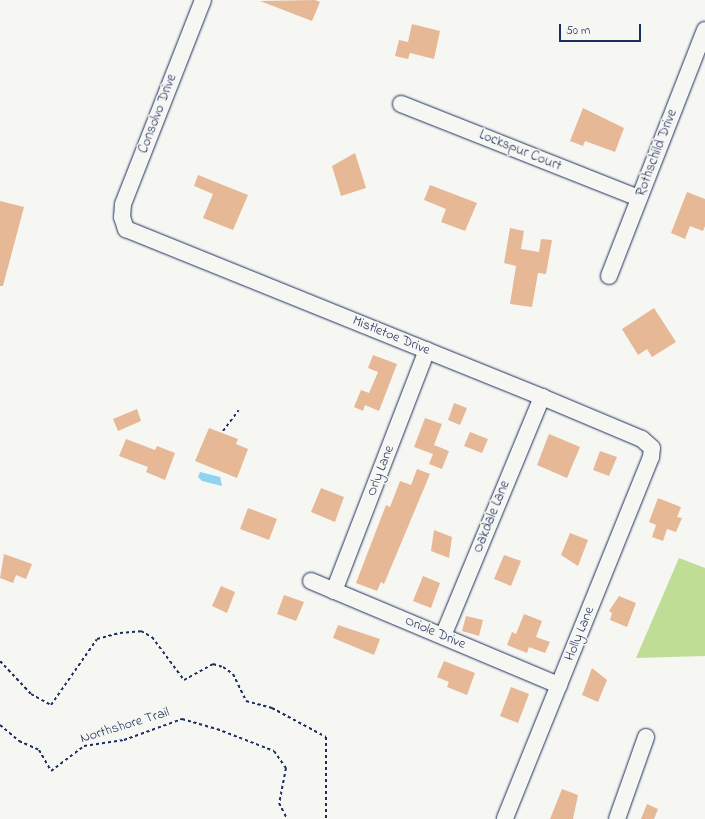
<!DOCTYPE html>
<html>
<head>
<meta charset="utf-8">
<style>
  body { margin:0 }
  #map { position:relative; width:705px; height:819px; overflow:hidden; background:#f6f6f2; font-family:"Indie Flower",sans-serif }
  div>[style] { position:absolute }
  .green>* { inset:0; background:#bfdd95 }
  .water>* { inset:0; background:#90d3f1 }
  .building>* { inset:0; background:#e6b896 }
  .path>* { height:2px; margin-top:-1px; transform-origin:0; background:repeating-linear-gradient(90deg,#1b2f5e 0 3px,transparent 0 6px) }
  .roads { filter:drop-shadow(0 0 1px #1b2f5e) drop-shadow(0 0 1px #1b2f5e) }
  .minor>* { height:16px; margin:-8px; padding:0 8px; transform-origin:8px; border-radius:8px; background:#f6f6f2 }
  span { translate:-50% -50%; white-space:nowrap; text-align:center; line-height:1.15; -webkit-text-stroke:3px #f6f6f2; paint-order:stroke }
  .street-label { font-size:14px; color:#1b2f5e }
  .scale { position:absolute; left:559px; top:24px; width:82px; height:18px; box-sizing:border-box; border:2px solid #1b2f5e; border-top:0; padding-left:5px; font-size:12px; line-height:14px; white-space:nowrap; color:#1b2f5e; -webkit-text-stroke:3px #f6f6f2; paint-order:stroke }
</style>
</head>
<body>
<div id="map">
  <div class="green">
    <i style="clip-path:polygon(679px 558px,705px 568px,705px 656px,636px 658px)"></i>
  </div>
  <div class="water">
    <i style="clip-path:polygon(200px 472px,220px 477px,222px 486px,202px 481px,198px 477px)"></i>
  </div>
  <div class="building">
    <i style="clip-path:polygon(315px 0,320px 2px,312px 21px,260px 1px)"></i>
    <i style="clip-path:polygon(412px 24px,440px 31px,434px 59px,410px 53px,408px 59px,395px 56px,399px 40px,408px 42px)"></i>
    <i style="clip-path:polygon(583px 108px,624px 128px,615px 152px,585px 141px,583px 146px,570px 141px)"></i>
    <i style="clip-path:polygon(355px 153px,366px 188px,341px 196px,332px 166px)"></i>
    <i style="clip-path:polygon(198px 175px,248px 195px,233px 230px,203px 218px,213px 194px,194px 186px)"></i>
    <i style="clip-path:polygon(430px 185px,477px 203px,465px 231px,441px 222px,446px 209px,424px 200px)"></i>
    <i style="clip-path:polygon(687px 192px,705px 199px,705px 226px,703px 231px,690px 226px,685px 239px,671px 233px)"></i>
    <i style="clip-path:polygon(0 201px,24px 207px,3px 286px,0 286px)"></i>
    <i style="clip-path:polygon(510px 228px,524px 231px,521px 249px,539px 252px,541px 239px,552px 240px,546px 274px,538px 273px,532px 307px,510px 304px,516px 266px,504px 263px)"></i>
    <i style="clip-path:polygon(654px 308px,676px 342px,652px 357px,647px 349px,638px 355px,622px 329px)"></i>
    <i style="clip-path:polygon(373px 355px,397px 364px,379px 411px,365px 405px,363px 411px,354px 407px,361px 390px,369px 393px,378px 372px,368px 368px)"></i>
    <i style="clip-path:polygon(454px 403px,467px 408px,460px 425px,448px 420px)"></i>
    <i style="clip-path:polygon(137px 409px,141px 421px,118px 431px,113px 419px)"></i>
    <i style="clip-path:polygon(425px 418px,442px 424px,434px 445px,449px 451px,442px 469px,429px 464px,433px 454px,414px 447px)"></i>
    <i style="clip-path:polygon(209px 428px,238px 439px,236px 444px,248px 449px,237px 478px,195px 461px)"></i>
    <i style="clip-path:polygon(470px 432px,488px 439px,482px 453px,464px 446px)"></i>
    <i style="clip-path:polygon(549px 434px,580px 447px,567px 478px,537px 465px)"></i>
    <i style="clip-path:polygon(126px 439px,155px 450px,157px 446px,175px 453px,165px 480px,146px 472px,148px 467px,119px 456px)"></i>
    <i style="clip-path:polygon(600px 451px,617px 457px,609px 476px,593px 470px)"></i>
    <i style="clip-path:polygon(417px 469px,430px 474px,384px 584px,381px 582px,377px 591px,356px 583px,386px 505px,390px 507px,400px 481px,411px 485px)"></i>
    <i style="clip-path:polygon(321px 488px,344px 497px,335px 522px,311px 512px)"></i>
    <i style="clip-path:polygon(658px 498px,681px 507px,677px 517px,682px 518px,676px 532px,667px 529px,663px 541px,652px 537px,656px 525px,649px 522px)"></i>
    <i style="clip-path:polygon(248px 508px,277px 519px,269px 540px,240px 529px)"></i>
    <i style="clip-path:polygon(434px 530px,452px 537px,449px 558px,431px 551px)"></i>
    <i style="clip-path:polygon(570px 533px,588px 540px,578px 566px,561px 555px)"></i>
    <i style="clip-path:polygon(4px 554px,32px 564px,26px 579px,16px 575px,13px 583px,0 578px)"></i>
    <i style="clip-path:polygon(504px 555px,521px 561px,511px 586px,494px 579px)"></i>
    <i style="clip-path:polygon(423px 576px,440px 583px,431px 608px,413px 601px)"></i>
    <i style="clip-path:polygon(221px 586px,235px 592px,227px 613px,212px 606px)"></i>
    <i style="clip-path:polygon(284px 595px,304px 602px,296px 621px,277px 614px)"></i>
    <i style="clip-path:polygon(619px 596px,636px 603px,627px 627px,610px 620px,612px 613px,609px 611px)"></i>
    <i style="clip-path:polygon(524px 614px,542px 621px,536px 637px,550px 642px,545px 653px,529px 647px,527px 653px,507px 645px,512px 632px,516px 634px)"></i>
    <i style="clip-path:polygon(466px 616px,483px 620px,479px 636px,462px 631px)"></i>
    <i style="clip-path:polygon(338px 625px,380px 639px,374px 655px,333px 638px)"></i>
    <i style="clip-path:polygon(444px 661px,475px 673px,467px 695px,447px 687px,449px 682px,437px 677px)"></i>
    <i style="clip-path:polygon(592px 668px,607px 680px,598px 702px,582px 695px)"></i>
    <i style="clip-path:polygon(511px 687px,529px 694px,518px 723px,500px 716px)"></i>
    <i style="clip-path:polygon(562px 789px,578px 795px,573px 819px,550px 819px)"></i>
    <i style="clip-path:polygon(647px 804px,658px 809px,654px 819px,641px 819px)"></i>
  </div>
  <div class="path">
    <i style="left:223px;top:431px;width:26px;rotate:-53deg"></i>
    <i style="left:0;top:661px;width:45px;rotate:46.8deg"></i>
    <i style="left:31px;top:694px;width:23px;rotate:29deg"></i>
    <i style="left:51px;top:705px;width:80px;rotate:-55.1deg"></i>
    <i style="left:97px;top:639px;width:24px;rotate:-15deg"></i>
    <i style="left:120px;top:633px;width:21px;rotate:-5deg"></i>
    <i style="left:141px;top:631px;width:13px;rotate:29deg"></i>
    <i style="left:152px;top:637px;width:54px;rotate:53.3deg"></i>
    <i style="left:184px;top:680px;width:33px;rotate:-29deg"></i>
    <i style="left:213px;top:664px;width:10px;rotate:17deg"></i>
    <i style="left:223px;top:667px;width:12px;rotate:35deg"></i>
    <i style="left:233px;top:674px;width:30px;rotate:64deg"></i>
    <i style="left:246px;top:701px;width:27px;rotate:15deg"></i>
    <i style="left:272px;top:708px;width:61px;rotate:28.2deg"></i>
    <i style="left:326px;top:737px;width:82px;rotate:90deg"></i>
    <i style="left:0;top:725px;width:25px;rotate:40deg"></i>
    <i style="left:19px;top:741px;width:22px;rotate:24deg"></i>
    <i style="left:39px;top:750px;width:24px;rotate:60deg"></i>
    <i style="left:51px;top:771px;width:41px;rotate:-37.1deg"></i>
    <i style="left:84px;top:746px;width:40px;rotate:-8.5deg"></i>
    <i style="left:124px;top:740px;width:62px;rotate:-19.9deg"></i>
    <i style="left:182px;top:719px;width:36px;rotate:16deg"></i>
    <i style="left:217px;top:729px;width:61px;rotate:21.1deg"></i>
    <i style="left:274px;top:751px;width:21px;rotate:55deg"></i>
    <i style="left:286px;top:768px;width:36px;rotate:101deg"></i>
    <i style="left:279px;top:803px;width:18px;rotate:63deg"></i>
  </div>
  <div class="roads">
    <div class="minor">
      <i style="left:203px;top:0;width:219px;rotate:111.4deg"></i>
      <i style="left:123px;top:204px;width:13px;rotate:94deg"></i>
      <i style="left:122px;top:217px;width:13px;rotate:72deg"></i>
      <i style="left:126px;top:229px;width:449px;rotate:22deg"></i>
      <i style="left:542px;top:397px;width:108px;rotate:22.8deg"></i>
      <i style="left:642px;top:439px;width:13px;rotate:42deg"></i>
      <i style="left:652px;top:448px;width:9px;rotate:96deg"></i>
      <i style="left:651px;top:457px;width:390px;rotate:112deg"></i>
      <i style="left:401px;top:104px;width:256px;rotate:21.6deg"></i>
      <i style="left:609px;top:276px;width:264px;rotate:-68.7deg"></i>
      <i style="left:311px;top:581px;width:269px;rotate:22.8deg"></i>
      <i style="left:334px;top:591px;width:258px;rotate:-68.9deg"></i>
      <i style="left:443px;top:636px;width:259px;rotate:-67.5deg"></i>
      <i style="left:617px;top:819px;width:87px;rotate:-70.5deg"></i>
    </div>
  </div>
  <div class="street-label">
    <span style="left:158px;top:114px;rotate:-69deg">Consolvo Drive</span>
    <span style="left:520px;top:151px;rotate:22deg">Lockspur Court</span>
    <span style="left:657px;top:153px;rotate:-69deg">Rothschild Drive</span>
    <span style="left:391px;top:336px;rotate:22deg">Mistletoe Drive</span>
    <span style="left:381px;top:471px;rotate:-69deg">Orly Lane</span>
    <span style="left:492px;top:517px;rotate:-68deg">Oakdale Lane</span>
    <span style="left:435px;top:633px;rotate:23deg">Oriole Drive</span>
    <span style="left:580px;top:634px;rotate:-68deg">Holly Lane</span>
    <span style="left:125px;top:726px;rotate:-17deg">Northshore Trail</span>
  </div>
  <div class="scale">50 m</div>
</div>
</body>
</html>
